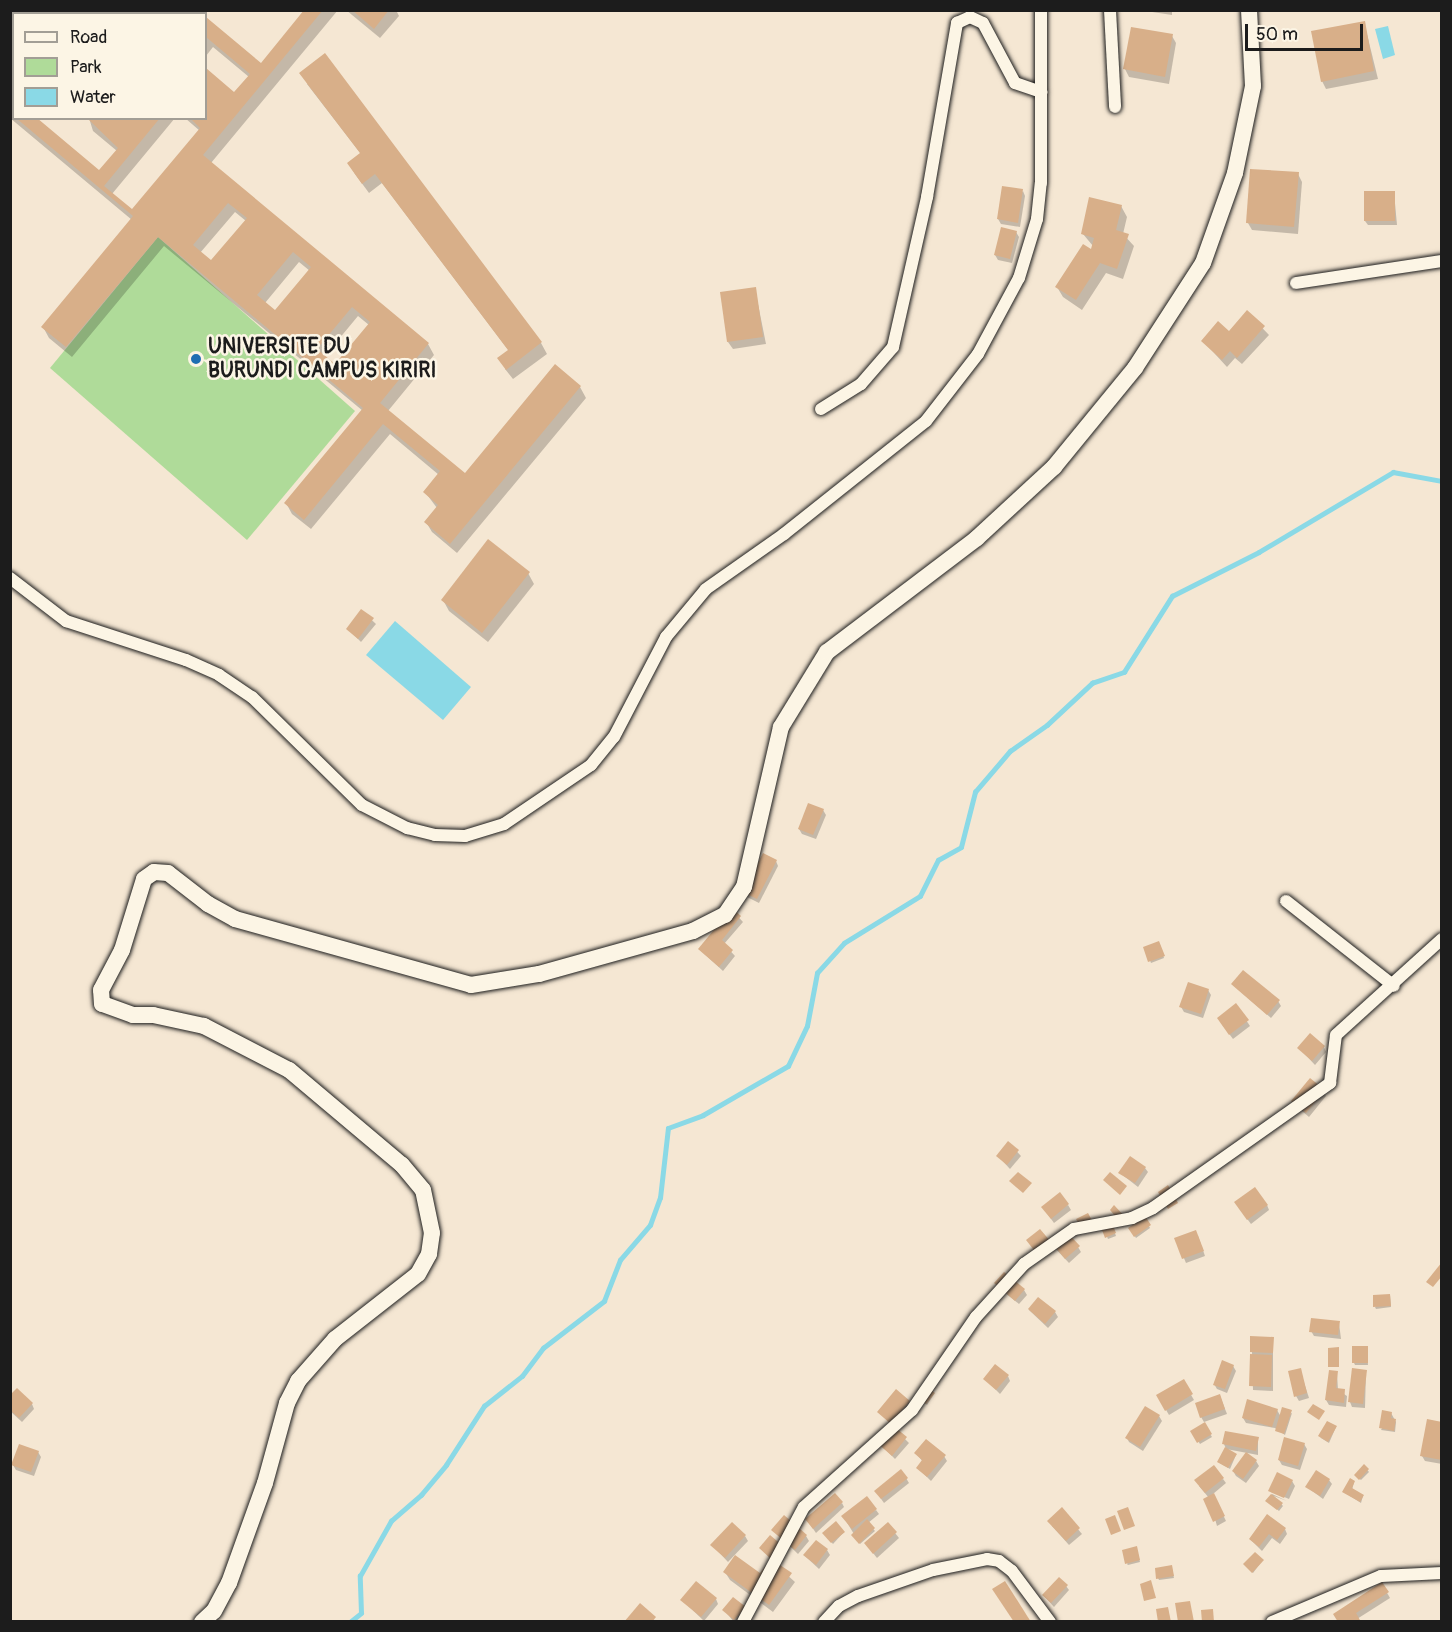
<!DOCTYPE html>
<html>
<head>
<meta charset="utf-8">
<style>
  body { margin:0 }
  #map { position:relative; width:1452px; height:1632px; overflow:hidden; background:#f5e7d3; font-family:Pangolin,sans-serif }
  div>[style] { position:absolute }
  .green>* { inset:0; background:#afdb99 }
  .water>* { inset:0; background:#8ad9e6 }
  .shadow>* { inset:0; background:#0003 }
  .stream>* { height:4.5px; margin:-2.25px; padding:0 2.25px; transform-origin:2.25px; border-radius:2.25px; background:#8ad9e6 }
  .building>* { inset:0; background:#d8af89 }
  .roads { filter:drop-shadow(0 0 2px #1c1c1c) drop-shadow(0 0 2px #1c1c1c) }
  .minor>* { height:12px; margin:-6px; padding:0 6px; transform-origin:6px; border-radius:6px; background:#fcf5e5 }
  .tertiary>* { height:16px; margin:-8px; padding:0 8px; transform-origin:8px; border-radius:8px; background:#fcf5e5 }
  .dots>* { width:16px; height:16px; translate:-50% -50%; box-sizing:border-box; border:3px solid #fcf5e5; border-radius:50% }
  span { translate:-50% -50%; white-space:nowrap; text-align:center; line-height:1.15; -webkit-text-stroke:5px #fcf5e5; paint-order:stroke }
  .poi-label { font-size:21px; color:#1c1c1c; font-weight:700 }
  .left { translate:0 -50%; text-align:left }
  .frame { position:absolute; inset:0; border:12px solid #1c1c1c; pointer-events:none }
  .legend { position:absolute; left:12px; top:12px; width:195px; height:108px; box-sizing:border-box; background:#fcf5e5; border:2px solid #a29e95; margin:0; padding:8px 10px; list-style:none; font-size:18px; color:#1c1c1c }
  .legend li { display:flex; align-items:center; gap:12px; height:30px }
  .legend b { width:30px; border:2px solid #a29e95 }
  .scale { position:absolute; left:1245px; top:24px; width:118px; height:27px; box-sizing:border-box; border:3px solid #1c1c1c; border-top:0; padding-left:8px; font-size:18px; line-height:21px; white-space:nowrap; color:#1c1c1c; -webkit-text-stroke:4px #fcf5e5; paint-order:stroke }
</style>
</head>
<body>
<div id="map">
  <div class="green">
    <i style="clip-path:polygon(158px 237px,355px 411px,247px 540px,50px 368px)"></i>
  </div>
  <div class="water">
    <i style="clip-path:polygon(1388px 26px,1395px 55px,1383px 59px,1375px 29px)"></i>
    <i style="clip-path:polygon(395px 621px,471px 687px,443px 720px,366px 655px)"></i>
  </div>
  <div class="shadow">
    <i style="clip-path:polygon(10px 10px,74px 10px,14px 14px,10px 87px)"></i>
    <i style="clip-path:polygon(evenodd,306px 10px,338px 10px,211px 163px,428px 344px,434px 355px,388px 411px,465px 475px,555px 366px,580px 387px,586px 398px,457px 553px,432px 532px,426px 522px,437px 508px,425px 492px,439px 475px,390px 434px,311px 529px,292px 514px,286px 503px,363px 411px,164px 246px,72px 357px,49px 338px,43px 327px,132px 220px,10px 118px,10px 98px,14px 118px,35px 118px,99px 172px,117px 151px,93px 131px,89px 118px,175px 118px,112px 194px,133px 211px,200px 131px,185px 118px,206px 118px,206px 70px,235px 95px,249px 77px,213px 47px,206px 56px,206px 19px,261px 65px,306px 10px,235px 212px,246px 221px,211px 262px,200px 253px,235px 212px,306px 10px,299px 262px,310px 271px,276px 312px,265px 303px,299px 262px,306px 10px,358px 316px,369px 325px,335px 366px,324px 357px,358px 316px)"></i>
    <i style="clip-path:polygon(346px 10px,396px 10px,399px 16px,380px 38px)"></i>
    <i style="clip-path:polygon(1139px 10px,1172px 10px,1172px 15px)"></i>
    <i style="clip-path:polygon(1364px 22px,1378px 79px,1326px 89px,1322px 81px)"></i>
    <i style="clip-path:polygon(1172px 36px,1176px 43px,1169px 84px,1129px 77px,1125px 69px)"></i>
    <i style="clip-path:polygon(324px 55px,541px 343px,547px 354px,513px 379px,505px 369px,509px 351px,382px 183px,369px 193px,355px 174px,349px 164px,361px 154px,307px 84px)"></i>
    <i style="clip-path:polygon(1298px 174px,1302px 182px,1298px 234px,1252px 230px,1248px 223px)"></i>
    <i style="clip-path:polygon(1023px 191px,1025px 196px,1020px 227px,1001px 224px,998px 219px)"></i>
    <i style="clip-path:polygon(1394px 192px,1397px 225px,1368px 225px,1365px 221px)"></i>
    <i style="clip-path:polygon(1121px 206px,1127px 217px,1123px 234px,1134px 246px,1123px 279px,1106px 273px,1082px 310px,1063px 297px,1057px 287px,1092px 251px,1093px 246px,1083px 234px)"></i>
    <i style="clip-path:polygon(1016px 232px,1019px 237px,1012px 263px,998px 260px,995px 255px)"></i>
    <i style="clip-path:polygon(755px 289px,766px 344px,733px 349px,728px 342px)"></i>
    <i style="clip-path:polygon(1247px 312px,1269px 335px,1242px 364px,1235px 358px,1227px 367px,1203px 341px,1229px 333px)"></i>
    <i style="clip-path:polygon(528px 573px,534px 584px,488px 642px,449px 611px,443px 600px)"></i>
    <i style="clip-path:polygon(362px 611px,376px 624px,361px 642px,348px 629px)"></i>
    <i style="clip-path:polygon(823px 810px,826px 815px,816px 839px,802px 834px,799px 829px)"></i>
    <i style="clip-path:polygon(776px 861px,778px 866px,759px 903px,747px 897px)"></i>
    <i style="clip-path:polygon(732px 910px,743px 922px,724px 944px,735px 956px,723px 971px,699px 949px)"></i>
    <i style="clip-path:polygon(1160px 945px,1164px 958px,1151px 963px,1145px 948px)"></i>
    <i style="clip-path:polygon(1233px 985px,1278px 1001px,1281px 1006px,1271px 1018px)"></i>
    <i style="clip-path:polygon(1208px 990px,1211px 995px,1203px 1018px,1184px 1012px,1181px 1007px)"></i>
    <i style="clip-path:polygon(1236px 1005px,1250px 1026px,1233px 1039px,1221px 1023px)"></i>
    <i style="clip-path:polygon(1324px 1047px,1326px 1052px,1315px 1065px,1299px 1048px)"></i>
    <i style="clip-path:polygon(1323px 1091px,1326px 1096px,1309px 1117px,1296px 1106px)"></i>
    <i style="clip-path:polygon(1009px 1143px,1021px 1156px,1010px 1169px,998px 1156px)"></i>
    <i style="clip-path:polygon(1145px 1168px,1148px 1172px,1138px 1187px,1120px 1173px)"></i>
    <i style="clip-path:polygon(1068px 1205px,1071px 1210px,1054px 1223px,1046px 1212px)"></i>
    <i style="clip-path:polygon(1267px 1205px,1269px 1210px,1251px 1224px,1239px 1208px)"></i>
    <i style="clip-path:polygon(1145px 1218px,1150px 1228px,1136px 1238px,1130px 1228px)"></i>
    <i style="clip-path:polygon(1110px 1220px,1116px 1236px,1108px 1239px,1101px 1223px)"></i>
    <i style="clip-path:polygon(1198px 1236px,1205px 1256px,1186px 1263px,1176px 1239px)"></i>
    <i style="clip-path:polygon(1051px 1244px,1078px 1247px,1081px 1252px,1069px 1263px)"></i>
    <i style="clip-path:polygon(999px 1288px,1024px 1290px,1027px 1295px,1019px 1304px)"></i>
    <i style="clip-path:polygon(1390px 1295px,1391px 1307px,1376px 1309px,1375px 1307px)"></i>
    <i style="clip-path:polygon(1029px 1310px,1055px 1312px,1058px 1317px,1048px 1328px)"></i>
    <i style="clip-path:polygon(1339px 1323px,1341px 1339px,1314px 1336px,1311px 1331px)"></i>
    <i style="clip-path:polygon(1273px 1338px,1273px 1391px,1253px 1390px,1252px 1352px)"></i>
    <i style="clip-path:polygon(1367px 1347px,1368px 1365px,1355px 1365px,1354px 1363px)"></i>
    <i style="clip-path:polygon(1233px 1366px,1236px 1371px,1227px 1393px,1217px 1389px,1214px 1384px)"></i>
    <i style="clip-path:polygon(1300px 1370px,1309px 1398px,1299px 1401px,1296px 1396px)"></i>
    <i style="clip-path:polygon(1366px 1372px,1365px 1408px,1352px 1407px,1350px 1402px)"></i>
    <i style="clip-path:polygon(1337px 1373px,1338px 1390px,1347px 1396px,1346px 1407px,1329px 1405px,1326px 1400px)"></i>
    <i style="clip-path:polygon(1008px 1376px,1010px 1381px,1000px 1394px,985px 1379px)"></i>
    <i style="clip-path:polygon(1183px 1381px,1194px 1400px,1169px 1415px,1158px 1396px)"></i>
    <i style="clip-path:polygon(934px 1394px,927px 1405px,921px 1400px)"></i>
    <i style="clip-path:polygon(1220px 1396px,1227px 1414px,1204px 1422px,1201px 1417px)"></i>
    <i style="clip-path:polygon(10px 1398px,32px 1404px,34px 1409px,22px 1422px,10px 1411px)"></i>
    <i style="clip-path:polygon(909px 1402px,912px 1407px,894px 1428px,909px 1443px,895px 1459px,878px 1442px,892px 1425px,879px 1412px)"></i>
    <i style="clip-path:polygon(1277px 1410px,1281px 1417px,1292px 1413px,1285px 1435px,1275px 1428px,1246px 1423px,1243px 1418px)"></i>
    <i style="clip-path:polygon(1391px 1413px,1396px 1422px,1395px 1432px,1381px 1430px)"></i>
    <i style="clip-path:polygon(1159px 1416px,1162px 1421px,1143px 1451px,1129px 1442px,1127px 1438px)"></i>
    <i style="clip-path:polygon(1442px 1423px,1442px 1464px,1425px 1461px,1422px 1456px)"></i>
    <i style="clip-path:polygon(1204px 1424px,1212px 1437px,1200px 1444px,1192px 1431px)"></i>
    <i style="clip-path:polygon(1336px 1427px,1329px 1443px,1321px 1438px,1320px 1436px)"></i>
    <i style="clip-path:polygon(1258px 1438px,1258px 1455px,1226px 1449px,1224px 1444px)"></i>
    <i style="clip-path:polygon(1304px 1444px,1307px 1449px,1300px 1470px,1282px 1465px,1279px 1460px)"></i>
    <i style="clip-path:polygon(38px 1452px,41px 1457px,34px 1476px,16px 1470px,13px 1465px)"></i>
    <i style="clip-path:polygon(916px 1453px,944px 1456px,947px 1461px,931px 1481px,918px 1468px,923px 1462px)"></i>
    <i style="clip-path:polygon(1236px 1455px,1230px 1469px,1220px 1463px)"></i>
    <i style="clip-path:polygon(1256px 1461px,1259px 1466px,1246px 1483px,1236px 1476px,1233px 1471px)"></i>
    <i style="clip-path:polygon(1364px 1466px,1369px 1472px,1361px 1480px,1357px 1477px)"></i>
    <i style="clip-path:polygon(906px 1478px,909px 1483px,884px 1503px,879px 1496px)"></i>
    <i style="clip-path:polygon(1223px 1479px,1226px 1483px,1213px 1494px,1226px 1521px,1217px 1526px,1209px 1498px,1199px 1486px)"></i>
    <i style="clip-path:polygon(1329px 1480px,1332px 1484px,1323px 1499px,1307px 1487px)"></i>
    <i style="clip-path:polygon(1292px 1481px,1295px 1486px,1289px 1499px,1270px 1491px)"></i>
    <i style="clip-path:polygon(1354px 1482px,1352px 1490px,1363px 1496px,1361px 1503px,1344px 1492px)"></i>
    <i style="clip-path:polygon(1272px 1494px,1287px 1501px,1274px 1496px,1283px 1506px,1279px 1511px,1267px 1501px)"></i>
    <i style="clip-path:polygon(842px 1503px,844px 1507px,816px 1533px,807px 1520px)"></i>
    <i style="clip-path:polygon(876px 1510px,879px 1514px,868px 1523px,875px 1531px,860px 1544px,846px 1521px)"></i>
    <i style="clip-path:polygon(1062px 1510px,1082px 1534px,1069px 1545px,1052px 1526px)"></i>
    <i style="clip-path:polygon(888px 1524px,899px 1538px,877px 1558px,869px 1548px)"></i>
    <i style="clip-path:polygon(1285px 1529px,1287px 1534px,1280px 1544px,1272px 1538px,1262px 1551px,1250px 1539px)"></i>
    <i style="clip-path:polygon(773px 1530px,806px 1536px,809px 1541px,798px 1554px)"></i>
    <i style="clip-path:polygon(844px 1532px,833px 1544px,825px 1535px)"></i>
    <i style="clip-path:polygon(745px 1536px,748px 1541px,728px 1562px,712px 1545px)"></i>
    <i style="clip-path:polygon(771px 1537px,774px 1563px,795px 1582px,773px 1612px,730px 1580px,725px 1572px,761px 1575px,772px 1560px,761px 1548px)"></i>
    <i style="clip-path:polygon(827px 1550px,830px 1555px,819px 1569px,805px 1556px)"></i>
    <i style="clip-path:polygon(1137px 1550px,1140px 1562px,1128px 1565px,1127px 1564px)"></i>
    <i style="clip-path:polygon(1262px 1561px,1253px 1573px,1246px 1566px)"></i>
    <i style="clip-path:polygon(1172px 1569px,1174px 1578px,1159px 1580px,1158px 1578px)"></i>
    <i style="clip-path:polygon(1382px 1584px,1390px 1598px,1357px 1619px,1335px 1614px)"></i>
    <i style="clip-path:polygon(1066px 1586px,1069px 1590px,1054px 1607px,1044px 1596px)"></i>
    <i style="clip-path:polygon(716px 1599px,718px 1604px,704px 1621px,682px 1600px)"></i>
    <i style="clip-path:polygon(745px 1608px,740px 1622px,734px 1622px,724px 1610px)"></i>
  </div>
  <div class="stream">
    <i style="left:350px;top:1622px;width:14px;rotate:-39deg"></i>
    <i style="left:361px;top:1613px;width:37px;rotate:-92deg"></i>
    <i style="left:360px;top:1576px;width:63px;rotate:-60.6deg"></i>
    <i style="left:391px;top:1521px;width:40px;rotate:-41deg"></i>
    <i style="left:421px;top:1495px;width:39px;rotate:-50deg"></i>
    <i style="left:446px;top:1465px;width:70px;rotate:-57.2deg"></i>
    <i style="left:484px;top:1406px;width:48px;rotate:-38.3deg"></i>
    <i style="left:522px;top:1376px;width:35px;rotate:-53deg"></i>
    <i style="left:543px;top:1348px;width:77px;rotate:-37.6deg"></i>
    <i style="left:604px;top:1301px;width:44px;rotate:-68.7deg"></i>
    <i style="left:620px;top:1260px;width:46px;rotate:-49.4deg"></i>
    <i style="left:650px;top:1225px;width:29px;rotate:-70deg"></i>
    <i style="left:660px;top:1198px;width:70px;rotate:-83.5deg"></i>
    <i style="left:668px;top:1128px;width:37px;rotate:-20deg"></i>
    <i style="left:703px;top:1115px;width:98px;rotate:-30deg"></i>
    <i style="left:788px;top:1066px;width:44px;rotate:-64.6deg"></i>
    <i style="left:807px;top:1026px;width:54px;rotate:-79.3deg"></i>
    <i style="left:817px;top:973px;width:40px;rotate:-48deg"></i>
    <i style="left:844px;top:943px;width:89px;rotate:-31.7deg"></i>
    <i style="left:920px;top:896px;width:40px;rotate:-63.4deg"></i>
    <i style="left:938px;top:860px;width:26px;rotate:-29deg"></i>
    <i style="left:961px;top:847px;width:57px;rotate:-75.7deg"></i>
    <i style="left:975px;top:792px;width:54px;rotate:-49.5deg"></i>
    <i style="left:1010px;top:751px;width:45px;rotate:-35.1deg"></i>
    <i style="left:1047px;top:725px;width:62px;rotate:-43deg"></i>
    <i style="left:1092px;top:683px;width:34px;rotate:-19deg"></i>
    <i style="left:1124px;top:672px;width:90px;rotate:-57.7deg"></i>
    <i style="left:1172px;top:596px;width:97px;rotate:-26.8deg"></i>
    <i style="left:1259px;top:552px;width:156px;rotate:-30.8deg"></i>
    <i style="left:1393px;top:472px;width:50px;rotate:10.4deg"></i>
  </div>
  <div class="building">
    <i style="clip-path:polygon(10px 10px,59px 10px,14px 14px,10px 69px)"></i>
    <i style="clip-path:polygon(174px 10px,198px 10px,202px 14px,178px 14px)"></i>
    <i style="clip-path:polygon(evenodd,304px 10px,323px 10px,203px 155px,429px 343px,380px 403px,465px 473px,555px 364px,581px 386px,450px 544px,424px 522px,438px 505px,423px 492px,440px 471px,383px 424px,304px 520px,284px 503px,363px 408px,158px 237px,66px 347px,41px 327px,133px 216px,16px 118px,37px 118px,99px 170px,118px 148px,87px 118px,160px 118px,104px 186px,132px 209px,200px 128px,190px 118px,206px 118px,206px 68px,234px 92px,250px 74px,206px 37px,206px 17px,261px 63px,304px 10px,228px 203px,247px 218px,211px 260px,193px 245px,228px 203px,304px 10px,293px 252px,311px 267px,275px 310px,257px 295px,293px 252px,304px 10px,352px 307px,370px 322px,335px 364px,317px 349px,352px 307px)"></i>
    <i style="clip-path:polygon(352px 10px,389px 10px,374px 29px)"></i>
    <i style="clip-path:polygon(1365px 21px,1374px 71px,1321px 82px,1311px 31px)"></i>
    <i style="clip-path:polygon(1131px 27px,1173px 34px,1165px 77px,1123px 69px)"></i>
    <i style="clip-path:polygon(325px 53px,542px 342px,506px 370px,497px 358px,508px 350px,375px 174px,362px 184px,347px 163px,360px 153px,299px 73px)"></i>
    <i style="clip-path:polygon(10px 96px,14px 98px,14px 117px,10px 114px)"></i>
    <i style="clip-path:polygon(1250px 169px,1299px 172px,1294px 227px,1246px 223px)"></i>
    <i style="clip-path:polygon(1002px 186px,1023px 189px,1018px 223px,997px 219px)"></i>
    <i style="clip-path:polygon(1364px 191px,1395px 191px,1395px 221px,1364px 221px)"></i>
    <i style="clip-path:polygon(1089px 197px,1122px 205px,1116px 230px,1129px 234px,1117px 269px,1100px 263px,1076px 300px,1055px 287px,1083px 244px,1091px 249px,1094px 238px,1081px 234px)"></i>
    <i style="clip-path:polygon(1001px 227px,1017px 231px,1010px 259px,994px 255px)"></i>
    <i style="clip-path:polygon(756px 287px,763px 337px,727px 342px,720px 292px)"></i>
    <i style="clip-path:polygon(1247px 310px,1265px 326px,1237px 358px,1230px 351px,1222px 360px,1201px 341px,1218px 321px,1229px 331px)"></i>
    <i style="clip-path:polygon(488px 539px,530px 572px,482px 633px,441px 600px)"></i>
    <i style="clip-path:polygon(361px 609px,374px 618px,358px 639px,346px 629px)"></i>
    <i style="clip-path:polygon(808px 803px,824px 809px,813px 835px,798px 829px)"></i>
    <i style="clip-path:polygon(763px 853px,777px 860px,757px 899px,743px 892px)"></i>
    <i style="clip-path:polygon(732px 908px,741px 916px,722px 940px,733px 950px,719px 967px,698px 949px)"></i>
    <i style="clip-path:polygon(1159px 941px,1165px 956px,1148px 962px,1143px 947px)"></i>
    <i style="clip-path:polygon(1243px 970px,1280px 1000px,1267px 1015px,1231px 984px)"></i>
    <i style="clip-path:polygon(1188px 982px,1209px 989px,1201px 1014px,1179px 1007px)"></i>
    <i style="clip-path:polygon(1236px 1003px,1249px 1020px,1229px 1035px,1217px 1018px)"></i>
    <i style="clip-path:polygon(1310px 1033px,1325px 1046px,1312px 1061px,1297px 1048px)"></i>
    <i style="clip-path:polygon(1310px 1078px,1325px 1090px,1306px 1113px,1291px 1101px)"></i>
    <i style="clip-path:polygon(1008px 1141px,1019px 1150px,1007px 1165px,996px 1156px)"></i>
    <i style="clip-path:polygon(1130px 1156px,1146px 1167px,1135px 1183px,1118px 1173px)"></i>
    <i style="clip-path:polygon(1018px 1172px,1032px 1183px,1023px 1193px,1009px 1181px)"></i>
    <i style="clip-path:polygon(1110px 1172px,1127px 1186px,1120px 1195px,1103px 1180px)"></i>
    <i style="clip-path:polygon(1168px 1185px,1178px 1203px,1168px 1209px,1158px 1192px)"></i>
    <i style="clip-path:polygon(1255px 1187px,1268px 1205px,1247px 1220px,1234px 1202px)"></i>
    <i style="clip-path:polygon(1060px 1192px,1069px 1204px,1051px 1219px,1041px 1207px)"></i>
    <i style="clip-path:polygon(1114px 1205px,1126px 1218px,1121px 1223px,1110px 1210px)"></i>
    <i style="clip-path:polygon(1088px 1213px,1095px 1226px,1083px 1232px,1076px 1219px)"></i>
    <i style="clip-path:polygon(1145px 1216px,1151px 1225px,1134px 1237px,1128px 1228px)"></i>
    <i style="clip-path:polygon(1110px 1218px,1116px 1233px,1105px 1238px,1099px 1222px)"></i>
    <i style="clip-path:polygon(1040px 1229px,1051px 1242px,1037px 1254px,1026px 1240px)"></i>
    <i style="clip-path:polygon(1065px 1230px,1080px 1246px,1065px 1259px,1051px 1242px)"></i>
    <i style="clip-path:polygon(1196px 1230px,1204px 1251px,1182px 1259px,1174px 1238px)"></i>
    <i style="clip-path:polygon(1442px 1262px,1442px 1276px,1433px 1287px,1426px 1282px)"></i>
    <i style="clip-path:polygon(1004px 1272px,1025px 1289px,1015px 1301px,994px 1283px)"></i>
    <i style="clip-path:polygon(1390px 1294px,1391px 1306px,1373px 1307px,1373px 1295px)"></i>
    <i style="clip-path:polygon(1038px 1297px,1056px 1311px,1045px 1324px,1028px 1309px)"></i>
    <i style="clip-path:polygon(1311px 1318px,1340px 1321px,1338px 1335px,1309px 1332px)"></i>
    <i style="clip-path:polygon(1250px 1336px,1274px 1337px,1273px 1353px,1250px 1352px)"></i>
    <i style="clip-path:polygon(1352px 1346px,1368px 1346px,1368px 1363px,1352px 1363px)"></i>
    <i style="clip-path:polygon(1339px 1347px,1339px 1367px,1328px 1367px,1328px 1348px)"></i>
    <i style="clip-path:polygon(1250px 1354px,1272px 1355px,1271px 1387px,1249px 1386px)"></i>
    <i style="clip-path:polygon(1222px 1360px,1234px 1365px,1225px 1389px,1213px 1385px)"></i>
    <i style="clip-path:polygon(995px 1364px,1009px 1375px,996px 1390px,983px 1379px)"></i>
    <i style="clip-path:polygon(1301px 1368px,1307px 1393px,1294px 1397px,1288px 1371px)"></i>
    <i style="clip-path:polygon(1352px 1368px,1367px 1370px,1363px 1404px,1348px 1402px)"></i>
    <i style="clip-path:polygon(1329px 1370px,1338px 1371px,1336px 1388px,1345px 1389px,1344px 1403px,1325px 1400px)"></i>
    <i style="clip-path:polygon(1184px 1379px,1193px 1394px,1165px 1411px,1156px 1395px)"></i>
    <i style="clip-path:polygon(927px 1387px,935px 1393px,926px 1404px,918px 1398px)"></i>
    <i style="clip-path:polygon(17px 1388px,33px 1403px,19px 1418px,10px 1410px,10px 1395px)"></i>
    <i style="clip-path:polygon(896px 1389px,910px 1401px,891px 1424px,907px 1437px,892px 1456px,876px 1442px,891px 1424px,877px 1412px)"></i>
    <i style="clip-path:polygon(1220px 1394px,1225px 1409px,1200px 1418px,1195px 1403px)"></i>
    <i style="clip-path:polygon(1247px 1399px,1278px 1409px,1272px 1427px,1242px 1418px)"></i>
    <i style="clip-path:polygon(1313px 1404px,1325px 1411px,1319px 1420px,1307px 1412px)"></i>
    <i style="clip-path:polygon(1145px 1406px,1160px 1415px,1140px 1447px,1125px 1438px)"></i>
    <i style="clip-path:polygon(1282px 1407px,1292px 1410px,1284px 1434px,1275px 1431px)"></i>
    <i style="clip-path:polygon(1382px 1410px,1392px 1412px,1391px 1418px,1396px 1419px,1394px 1431px,1379px 1428px)"></i>
    <i style="clip-path:polygon(1427px 1419px,1442px 1422px,1442px 1460px,1420px 1456px)"></i>
    <i style="clip-path:polygon(1327px 1421px,1337px 1426px,1328px 1442px,1318px 1436px)"></i>
    <i style="clip-path:polygon(1205px 1422px,1212px 1434px,1197px 1443px,1190px 1431px)"></i>
    <i style="clip-path:polygon(1225px 1431px,1259px 1437px,1256px 1451px,1222px 1444px)"></i>
    <i style="clip-path:polygon(1284px 1437px,1305px 1443px,1298px 1466px,1278px 1460px)"></i>
    <i style="clip-path:polygon(926px 1439px,946px 1455px,927px 1477px,916px 1468px,922px 1460px,914px 1453px)"></i>
    <i style="clip-path:polygon(19px 1444px,39px 1451px,31px 1472px,11px 1465px)"></i>
    <i style="clip-path:polygon(1225px 1447px,1237px 1454px,1228px 1468px,1217px 1462px)"></i>
    <i style="clip-path:polygon(1246px 1452px,1257px 1460px,1243px 1479px,1232px 1471px)"></i>
    <i style="clip-path:polygon(1364px 1464px,1369px 1469px,1359px 1480px,1354px 1475px)"></i>
    <i style="clip-path:polygon(1214px 1465px,1224px 1478px,1205px 1493px,1194px 1480px)"></i>
    <i style="clip-path:polygon(901px 1469px,908px 1478px,881px 1499px,874px 1491px)"></i>
    <i style="clip-path:polygon(1316px 1470px,1330px 1479px,1320px 1496px,1305px 1487px)"></i>
    <i style="clip-path:polygon(1277px 1472px,1293px 1480px,1284px 1498px,1268px 1491px)"></i>
    <i style="clip-path:polygon(1350px 1478px,1355px 1481px,1352px 1488px,1364px 1495px,1360px 1502px,1342px 1492px)"></i>
    <i style="clip-path:polygon(835px 1493px,843px 1502px,813px 1529px,805px 1519px)"></i>
    <i style="clip-path:polygon(1214px 1493px,1225px 1516px,1213px 1522px,1203px 1499px)"></i>
    <i style="clip-path:polygon(1271px 1494px,1283px 1503px,1277px 1510px,1265px 1501px)"></i>
    <i style="clip-path:polygon(867px 1496px,877px 1509px,852px 1529px,841px 1516px)"></i>
    <i style="clip-path:polygon(1062px 1507px,1080px 1528px,1066px 1541px,1047px 1521px)"></i>
    <i style="clip-path:polygon(1128px 1507px,1135px 1526px,1124px 1530px,1117px 1511px)"></i>
    <i style="clip-path:polygon(1267px 1514px,1286px 1528px,1277px 1540px,1269px 1534px,1259px 1547px,1249px 1539px)"></i>
    <i style="clip-path:polygon(784px 1515px,807px 1535px,795px 1550px,771px 1530px)"></i>
    <i style="clip-path:polygon(1115px 1515px,1121px 1531px,1111px 1535px,1105px 1519px)"></i>
    <i style="clip-path:polygon(867px 1519px,875px 1528px,859px 1544px,851px 1535px)"></i>
    <i style="clip-path:polygon(836px 1521px,845px 1532px,831px 1543px,822px 1533px)"></i>
    <i style="clip-path:polygon(732px 1522px,746px 1535px,725px 1558px,710px 1545px)"></i>
    <i style="clip-path:polygon(888px 1522px,897px 1532px,873px 1554px,864px 1543px)"></i>
    <i style="clip-path:polygon(770px 1535px,783px 1546px,771px 1559px,792px 1573px,769px 1605px,723px 1572px,735px 1555px,760px 1573px,771px 1559px,759px 1548px)"></i>
    <i style="clip-path:polygon(816px 1540px,828px 1549px,816px 1565px,803px 1555px)"></i>
    <i style="clip-path:polygon(1137px 1546px,1140px 1560px,1125px 1564px,1122px 1550px)"></i>
    <i style="clip-path:polygon(1255px 1552px,1264px 1560px,1252px 1573px,1243px 1564px)"></i>
    <i style="clip-path:polygon(1172px 1565px,1174px 1576px,1156px 1579px,1155px 1568px)"></i>
    <i style="clip-path:polygon(1059px 1577px,1068px 1585px,1051px 1603px,1042px 1595px)"></i>
    <i style="clip-path:polygon(1151px 1580px,1156px 1598px,1144px 1601px,1140px 1584px)"></i>
    <i style="clip-path:polygon(696px 1581px,717px 1598px,701px 1617px,680px 1600px)"></i>
    <i style="clip-path:polygon(1005px 1581px,1031px 1622px,1014px 1622px,992px 1589px)"></i>
    <i style="clip-path:polygon(1382px 1582px,1389px 1592px,1356px 1613px,1361px 1622px,1338px 1622px,1333px 1614px)"></i>
    <i style="clip-path:polygon(733px 1597px,746px 1607px,734px 1620px,722px 1610px)"></i>
    <i style="clip-path:polygon(1190px 1601px,1194px 1622px,1178px 1622px,1175px 1603px)"></i>
    <i style="clip-path:polygon(640px 1603px,656px 1617px,652px 1622px,624px 1622px)"></i>
    <i style="clip-path:polygon(1168px 1607px,1171px 1622px,1158px 1622px,1156px 1609px)"></i>
    <i style="clip-path:polygon(1213px 1609px,1214px 1622px,1202px 1622px,1201px 1610px)"></i>
  </div>
  <div class="roads">
    <div class="minor">
      <i style="left:1110px;top:10px;width:97px;rotate:87deg"></i>
      <i style="left:1296px;top:283px;width:148px;rotate:-8.6deg"></i>
      <i style="left:821px;top:409px;width:47px;rotate:-32deg"></i>
      <i style="left:861px;top:384px;width:49px;rotate:-49.1deg"></i>
      <i style="left:893px;top:347px;width:154px;rotate:-77.2deg"></i>
      <i style="left:927px;top:197px;width:177px;rotate:-80.2deg"></i>
      <i style="left:957px;top:23px;width:14px;rotate:-25deg"></i>
      <i style="left:970px;top:17px;width:14px;rotate:25deg"></i>
      <i style="left:983px;top:23px;width:68px;rotate:61.9deg"></i>
      <i style="left:1015px;top:83px;width:28px;rotate:19deg"></i>
      <i style="left:10px;top:578px;width:71px;rotate:37.5deg"></i>
      <i style="left:66px;top:621px;width:126px;rotate:18deg"></i>
      <i style="left:186px;top:660px;width:36px;rotate:24deg"></i>
      <i style="left:219px;top:675px;width:40px;rotate:34deg"></i>
      <i style="left:252px;top:697px;width:154px;rotate:44.5deg"></i>
      <i style="left:362px;top:805px;width:51px;rotate:27.1deg"></i>
      <i style="left:407px;top:828px;width:29px;rotate:14deg"></i>
      <i style="left:435px;top:835px;width:30px;rotate:2deg"></i>
      <i style="left:465px;top:836px;width:41px;rotate:-17.1deg"></i>
      <i style="left:504px;top:824px;width:105px;rotate:-34.1deg"></i>
      <i style="left:591px;top:765px;width:36px;rotate:-51deg"></i>
      <i style="left:614px;top:737px;width:113px;rotate:-62.5deg"></i>
      <i style="left:666px;top:637px;width:62px;rotate:-50.2deg"></i>
      <i style="left:706px;top:589px;width:95px;rotate:-35.2deg"></i>
      <i style="left:784px;top:534px;width:181px;rotate:-38.5deg"></i>
      <i style="left:926px;top:421px;width:85px;rotate:-52.2deg"></i>
      <i style="left:978px;top:354px;width:86px;rotate:-61.7deg"></i>
      <i style="left:1019px;top:278px;width:62px;rotate:-73deg"></i>
      <i style="left:1037px;top:219px;width:36px;rotate:-84deg"></i>
      <i style="left:1041px;top:183px;width:173px;rotate:-90deg"></i>
      <i style="left:1286px;top:901px;width:137px;rotate:38.2deg"></i>
      <i style="left:743px;top:1622px;width:130px;rotate:-62.1deg"></i>
      <i style="left:804px;top:1507px;width:145px;rotate:-41.9deg"></i>
      <i style="left:912px;top:1410px;width:113px;rotate:-55.5deg"></i>
      <i style="left:976px;top:1317px;width:72px;rotate:-47.8deg"></i>
      <i style="left:1024px;top:1264px;width:61px;rotate:-35deg"></i>
      <i style="left:1074px;top:1229px;width:59px;rotate:-10.7deg"></i>
      <i style="left:1132px;top:1218px;width:23px;rotate:-25deg"></i>
      <i style="left:1153px;top:1208px;width:217px;rotate:-35.2deg"></i>
      <i style="left:1330px;top:1083px;width:48px;rotate:-82.9deg"></i>
      <i style="left:1336px;top:1035px;width:143px;rotate:-42.2deg"></i>
      <i style="left:824px;top:1622px;width:22px;rotate:-47deg"></i>
      <i style="left:839px;top:1606px;width:21px;rotate:-28deg"></i>
      <i style="left:858px;top:1596px;width:79px;rotate:-19.1deg"></i>
      <i style="left:933px;top:1570px;width:55px;rotate:-11.5deg"></i>
      <i style="left:987px;top:1559px;width:12px;rotate:9deg"></i>
      <i style="left:999px;top:1561px;width:16px;rotate:38deg"></i>
      <i style="left:1012px;top:1571px;width:64px;rotate:53.3deg"></i>
      <i style="left:1272px;top:1622px;width:118px;rotate:-22.9deg"></i>
      <i style="left:1381px;top:1576px;width:61px;rotate:-2.8deg"></i>
    </div>
    <div class="tertiary">
      <i style="left:202px;top:1622px;width:16px;rotate:-43deg"></i>
      <i style="left:214px;top:1611px;width:32px;rotate:-62deg"></i>
      <i style="left:229px;top:1583px;width:106px;rotate:-70.2deg"></i>
      <i style="left:265px;top:1483px;width:83px;rotate:-74.6deg"></i>
      <i style="left:287px;top:1403px;width:25px;rotate:-63deg"></i>
      <i style="left:298px;top:1381px;width:56px;rotate:-48.6deg"></i>
      <i style="left:335px;top:1339px;width:105px;rotate:-38.1deg"></i>
      <i style="left:418px;top:1274px;width:23px;rotate:-61deg"></i>
      <i style="left:429px;top:1254px;width:21px;rotate:-82deg"></i>
      <i style="left:432px;top:1233px;width:44px;rotate:-101.8deg"></i>
      <i style="left:423px;top:1190px;width:33px;rotate:-130deg"></i>
      <i style="left:402px;top:1165px;width:148px;rotate:-139.9deg"></i>
      <i style="left:289px;top:1070px;width:96px;rotate:-152.6deg"></i>
      <i style="left:204px;top:1026px;width:52px;rotate:-167.8deg"></i>
      <i style="left:153px;top:1015px;width:20px;rotate:180deg"></i>
      <i style="left:133px;top:1015px;width:33px;rotate:-160deg"></i>
      <i style="left:102px;top:1004px;width:14px;rotate:-94deg"></i>
      <i style="left:101px;top:990px;width:45px;rotate:-62.3deg"></i>
      <i style="left:122px;top:950px;width:74px;rotate:-72.8deg"></i>
      <i style="left:144px;top:879px;width:12px;rotate:-35deg"></i>
      <i style="left:154px;top:872px;width:14px;rotate:4deg"></i>
      <i style="left:168px;top:873px;width:51px;rotate:37.8deg"></i>
      <i style="left:208px;top:904px;width:31px;rotate:29deg"></i>
      <i style="left:235px;top:919px;width:245px;rotate:15.6deg"></i>
      <i style="left:471px;top:985px;width:69px;rotate:-9.2deg"></i>
      <i style="left:539px;top:974px;width:160px;rotate:-15.6deg"></i>
      <i style="left:693px;top:931px;width:36px;rotate:-27deg"></i>
      <i style="left:725px;top:915px;width:34px;rotate:-56deg"></i>
      <i style="left:744px;top:887px;width:164px;rotate:-77deg"></i>
      <i style="left:781px;top:727px;width:88px;rotate:-58.5deg"></i>
      <i style="left:827px;top:652px;width:188px;rotate:-37.2deg"></i>
      <i style="left:977px;top:538px;width:105px;rotate:-42.7deg"></i>
      <i style="left:1054px;top:467px;width:128px;rotate:-50.7deg"></i>
      <i style="left:1135px;top:368px;width:125px;rotate:-57.1deg"></i>
      <i style="left:1203px;top:263px;width:96px;rotate:-70.4deg"></i>
      <i style="left:1235px;top:173px;width:89px;rotate:-78.3deg"></i>
      <i style="left:1253px;top:86px;width:76px;rotate:-93deg"></i>
    </div>
  </div>
  <div class="dots">
    <i style="left:196px;top:359px;background:#1f6fb2"></i>
  </div>
  <div class="poi-label">
    <span class="left" style="left:208px;top:359px">UNIVERSITE DU<br>BURUNDI CAMPUS KIRIRI</span>
  </div>
  <div class="frame"></div>
  <ul class="legend">
  <li><b style="height:8px;background:#fcf5e5"></b>Road</li>
  <li><b style="height:16px;background:#afdb99"></b>Park</li>
  <li><b style="height:16px;background:#8ad9e6"></b>Water</li>
  </ul>
  <div class="scale">50 m</div>
</div>
</body>
</html>
